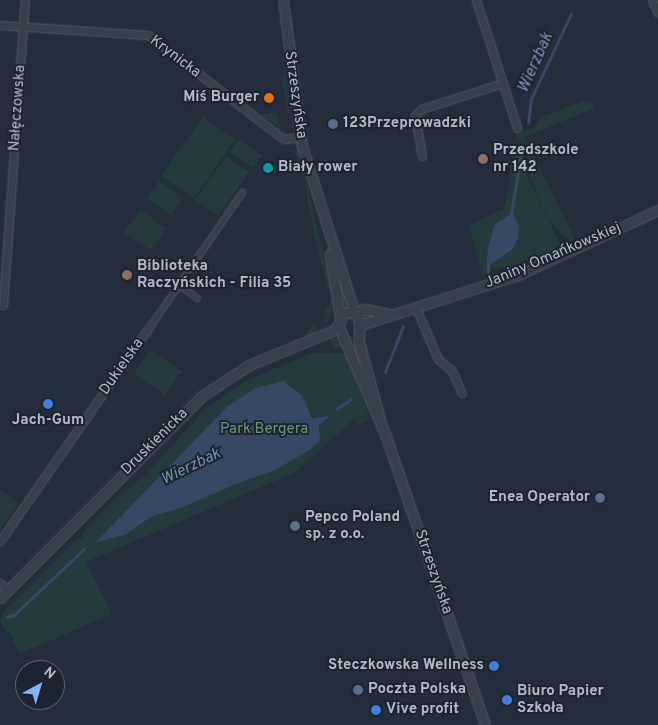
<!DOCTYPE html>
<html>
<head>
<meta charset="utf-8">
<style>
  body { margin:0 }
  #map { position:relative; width:658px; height:725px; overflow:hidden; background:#232d3c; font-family:Overpass,sans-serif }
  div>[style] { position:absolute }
  .green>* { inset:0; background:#253a3d }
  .water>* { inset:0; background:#364864 }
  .stream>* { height:2.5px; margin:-1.25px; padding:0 1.25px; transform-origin:1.25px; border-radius:1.25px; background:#364864 }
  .roads { filter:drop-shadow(0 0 1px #525a67) drop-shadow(0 0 1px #525a67) }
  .pedestrian>* { height:5px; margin:-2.5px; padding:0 2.5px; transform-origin:2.5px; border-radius:2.5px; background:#363f4c }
  .minor>* { height:7px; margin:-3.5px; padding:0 3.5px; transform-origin:3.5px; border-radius:3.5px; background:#363f4c }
  .tertiary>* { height:9px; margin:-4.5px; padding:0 4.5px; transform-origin:4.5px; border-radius:4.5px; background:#363f4c }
  .dots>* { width:14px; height:14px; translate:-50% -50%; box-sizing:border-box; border:2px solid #1c2431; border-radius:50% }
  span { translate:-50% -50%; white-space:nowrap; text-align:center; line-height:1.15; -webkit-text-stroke:4px #1c2431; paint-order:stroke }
  .street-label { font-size:15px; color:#b2bac8 }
  .poi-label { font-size:15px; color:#b2bac8; font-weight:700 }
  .right { translate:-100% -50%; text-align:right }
  .left { translate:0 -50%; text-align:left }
  .park-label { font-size:15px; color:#699974 }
  .water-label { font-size:16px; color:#7990b1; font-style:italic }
  .north { position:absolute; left:15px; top:660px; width:50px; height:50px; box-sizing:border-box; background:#1c2431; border:1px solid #58606d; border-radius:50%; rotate:39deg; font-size:14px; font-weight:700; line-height:20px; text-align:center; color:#b2bac8 }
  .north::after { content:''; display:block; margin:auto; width:18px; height:22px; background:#86b1f9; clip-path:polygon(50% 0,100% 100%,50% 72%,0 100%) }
</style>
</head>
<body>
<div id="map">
  <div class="green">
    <i style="clip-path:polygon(286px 74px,290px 110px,287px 111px,281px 77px)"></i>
    <i style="clip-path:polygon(583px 101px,590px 102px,595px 108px,525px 137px,575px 239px,569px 242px,549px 220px,529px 177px,527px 153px,515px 132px,533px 129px,542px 117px)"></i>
    <i style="clip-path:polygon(277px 113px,280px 128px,261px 115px,262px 114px)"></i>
    <i style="clip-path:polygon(203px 117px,235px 140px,194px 199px,161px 176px)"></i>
    <i style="clip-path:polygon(239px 139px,262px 155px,253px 168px,229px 152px)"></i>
    <i style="clip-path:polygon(515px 142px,526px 174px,561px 246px,519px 266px,490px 268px,483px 278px,469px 225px,505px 208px)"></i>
    <i style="clip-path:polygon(294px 150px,298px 152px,307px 185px,332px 290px,329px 291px,316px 244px,304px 179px)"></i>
    <i style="clip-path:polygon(226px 156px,249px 172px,218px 216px,195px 200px)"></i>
    <i style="clip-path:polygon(159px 181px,183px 198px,171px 215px,147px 199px)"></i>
    <i style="clip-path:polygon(140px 210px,166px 228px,151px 250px,124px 233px)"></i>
    <i style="clip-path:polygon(566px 246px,567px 248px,502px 276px)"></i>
    <i style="clip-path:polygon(334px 298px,333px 313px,325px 326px,324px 313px)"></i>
    <i style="clip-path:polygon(312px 324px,316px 325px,318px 331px,304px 337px)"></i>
    <i style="clip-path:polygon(338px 338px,340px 340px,345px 346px,335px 348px,329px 339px)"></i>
    <i style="clip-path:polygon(150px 350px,182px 371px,165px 395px,134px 374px)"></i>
    <i style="clip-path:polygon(312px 353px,347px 353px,370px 420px,357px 425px,354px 419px,296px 472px,86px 562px,112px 614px,19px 654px,11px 635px,0 623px,4px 611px,76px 539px,82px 539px,84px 531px,122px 492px,144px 477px,204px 410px,245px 381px)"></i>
    <i style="clip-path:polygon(0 489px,19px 502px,0 529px)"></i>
  </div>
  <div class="water">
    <i style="clip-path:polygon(512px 213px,519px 226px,518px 238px,513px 249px,490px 265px,487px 263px,488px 248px,495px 224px)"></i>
    <i style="clip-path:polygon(283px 381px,302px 395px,312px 419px,331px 415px,319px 425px,320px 440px,308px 451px,275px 470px,241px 482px,178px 509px,152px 516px,125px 535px,96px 542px,229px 405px,256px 388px)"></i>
  </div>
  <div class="stream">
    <i style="left:528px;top:123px;width:24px;rotate:-83deg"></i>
    <i style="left:531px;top:99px;width:94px;rotate:-64.8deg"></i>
    <i style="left:511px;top:214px;width:61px;rotate:-80.5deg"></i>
    <i style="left:488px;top:279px;width:17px;rotate:-90deg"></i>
    <i style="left:385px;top:372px;width:49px;rotate:-68.6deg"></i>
    <i style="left:337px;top:409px;width:17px;rotate:-36deg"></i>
    <i style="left:7px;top:617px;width:7px;rotate:-16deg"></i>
    <i style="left:14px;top:615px;width:96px;rotate:-43.3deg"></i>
  </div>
  <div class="roads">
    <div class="pedestrian">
      <i style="left:179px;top:285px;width:22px;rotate:36deg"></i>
      <i style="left:150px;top:326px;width:163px;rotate:-55.5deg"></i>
    </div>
    <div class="minor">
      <i style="left:476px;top:0;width:134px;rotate:72.2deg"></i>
      <i style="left:652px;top:0;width:14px;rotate:65deg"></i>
      <i style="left:0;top:25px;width:148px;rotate:3.9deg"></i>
      <i style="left:148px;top:35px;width:168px;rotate:37.5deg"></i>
      <i style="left:281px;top:137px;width:4px;rotate:27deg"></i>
      <i style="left:285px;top:139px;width:15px;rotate:-8deg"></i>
      <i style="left:422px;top:156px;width:41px;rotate:-99.9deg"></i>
      <i style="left:415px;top:116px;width:9px;rotate:-49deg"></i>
      <i style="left:421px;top:109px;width:86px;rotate:-17.6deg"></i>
      <i style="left:0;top:305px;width:3px"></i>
      <i style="left:3px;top:305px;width:306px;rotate:-85.9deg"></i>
      <i style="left:416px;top:308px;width:56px;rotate:66.7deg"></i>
      <i style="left:438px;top:359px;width:18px;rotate:41deg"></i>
      <i style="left:452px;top:371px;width:24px;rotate:66deg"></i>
      <i style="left:0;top:541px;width:262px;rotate:-55.1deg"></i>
      <i style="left:0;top:583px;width:11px;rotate:45deg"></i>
    </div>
    <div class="tertiary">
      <i style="left:283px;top:0;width:147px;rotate:82.6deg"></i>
      <i style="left:302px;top:146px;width:176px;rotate:72.5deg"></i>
      <i style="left:330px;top:254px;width:63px;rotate:80.8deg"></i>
      <i style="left:355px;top:314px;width:10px;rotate:-29deg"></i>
      <i style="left:364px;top:309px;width:25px;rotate:11deg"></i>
      <i style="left:360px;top:325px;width:166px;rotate:-17.6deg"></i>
      <i style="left:518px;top:275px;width:154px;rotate:-24.9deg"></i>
      <i style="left:380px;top:420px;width:81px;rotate:-105.1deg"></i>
      <i style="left:359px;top:342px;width:23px;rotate:-90deg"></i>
      <i style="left:359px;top:319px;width:9px;rotate:-131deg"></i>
      <i style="left:353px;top:312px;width:9px;rotate:174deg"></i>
      <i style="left:344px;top:313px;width:13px;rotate:117deg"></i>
      <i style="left:338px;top:325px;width:119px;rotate:66.7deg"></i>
      <i style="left:385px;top:434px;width:308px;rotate:71deg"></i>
      <i style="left:0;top:598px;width:286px;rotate:-45deg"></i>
      <i style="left:202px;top:396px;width:56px;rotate:-33.4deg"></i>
      <i style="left:249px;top:365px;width:97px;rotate:-22.3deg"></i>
    </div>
  </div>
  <div class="dots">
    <i style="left:269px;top:98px;background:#e8710a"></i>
    <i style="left:333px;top:124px;background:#5c6f8a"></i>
    <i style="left:483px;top:159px;background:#8d6e63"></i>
    <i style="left:268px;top:168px;background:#0f9aa8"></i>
    <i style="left:127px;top:275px;background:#8d6e63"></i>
    <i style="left:48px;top:404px;background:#3f7fe0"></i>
    <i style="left:600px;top:498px;background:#5c6f8a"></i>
    <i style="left:295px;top:526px;background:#5c6f8a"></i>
    <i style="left:494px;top:666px;background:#3f7fe0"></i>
    <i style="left:358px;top:690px;background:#5c6f8a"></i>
    <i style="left:507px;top:700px;background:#3f7fe0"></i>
    <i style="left:376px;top:710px;background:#3f7fe0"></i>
  </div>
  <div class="street-label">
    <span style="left:175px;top:57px;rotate:37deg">Krynicka</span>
    <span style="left:295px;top:95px;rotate:82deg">Strzeszyńska</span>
    <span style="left:18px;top:108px;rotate:-86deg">Nałęczowska</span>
    <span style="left:553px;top:256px;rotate:-23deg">Janiny Omańkowskiej</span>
    <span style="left:122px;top:367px;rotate:-55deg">Dukielska</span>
    <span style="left:155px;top:442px;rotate:-45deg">Druskienicka</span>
    <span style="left:433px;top:572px;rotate:71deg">Strzeszyńska</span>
  </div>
  <div class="poi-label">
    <span class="right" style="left:259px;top:98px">Miś Burger</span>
    <span class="left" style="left:343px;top:124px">123Przeprowadzki</span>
    <span class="left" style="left:493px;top:159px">Przedszkole<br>nr 142</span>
    <span class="left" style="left:278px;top:168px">Biały rower</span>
    <span class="left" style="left:137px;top:275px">Biblioteka<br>Raczyńskich - Filia 35</span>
    <span style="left:48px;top:421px">Jach-Gum</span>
    <span class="right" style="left:590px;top:498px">Enea Operator</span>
    <span class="left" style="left:305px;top:526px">Pepco Poland<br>sp. z o.o.</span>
    <span class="right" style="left:484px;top:666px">Steczkowska Wellness</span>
    <span class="left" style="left:368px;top:690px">Poczta Polska</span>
    <span class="left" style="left:517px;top:700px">Biuro Papier<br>Szkoła</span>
    <span class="left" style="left:386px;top:710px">Vive profit</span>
  </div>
  <div class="park-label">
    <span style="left:264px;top:430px">Park Bergera</span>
  </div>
  <div class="water-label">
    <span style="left:536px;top:63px;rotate:-66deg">Wierzbak</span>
    <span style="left:191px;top:467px;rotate:-26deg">Wierzbak</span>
  </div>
  <div class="north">N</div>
</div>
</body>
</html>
